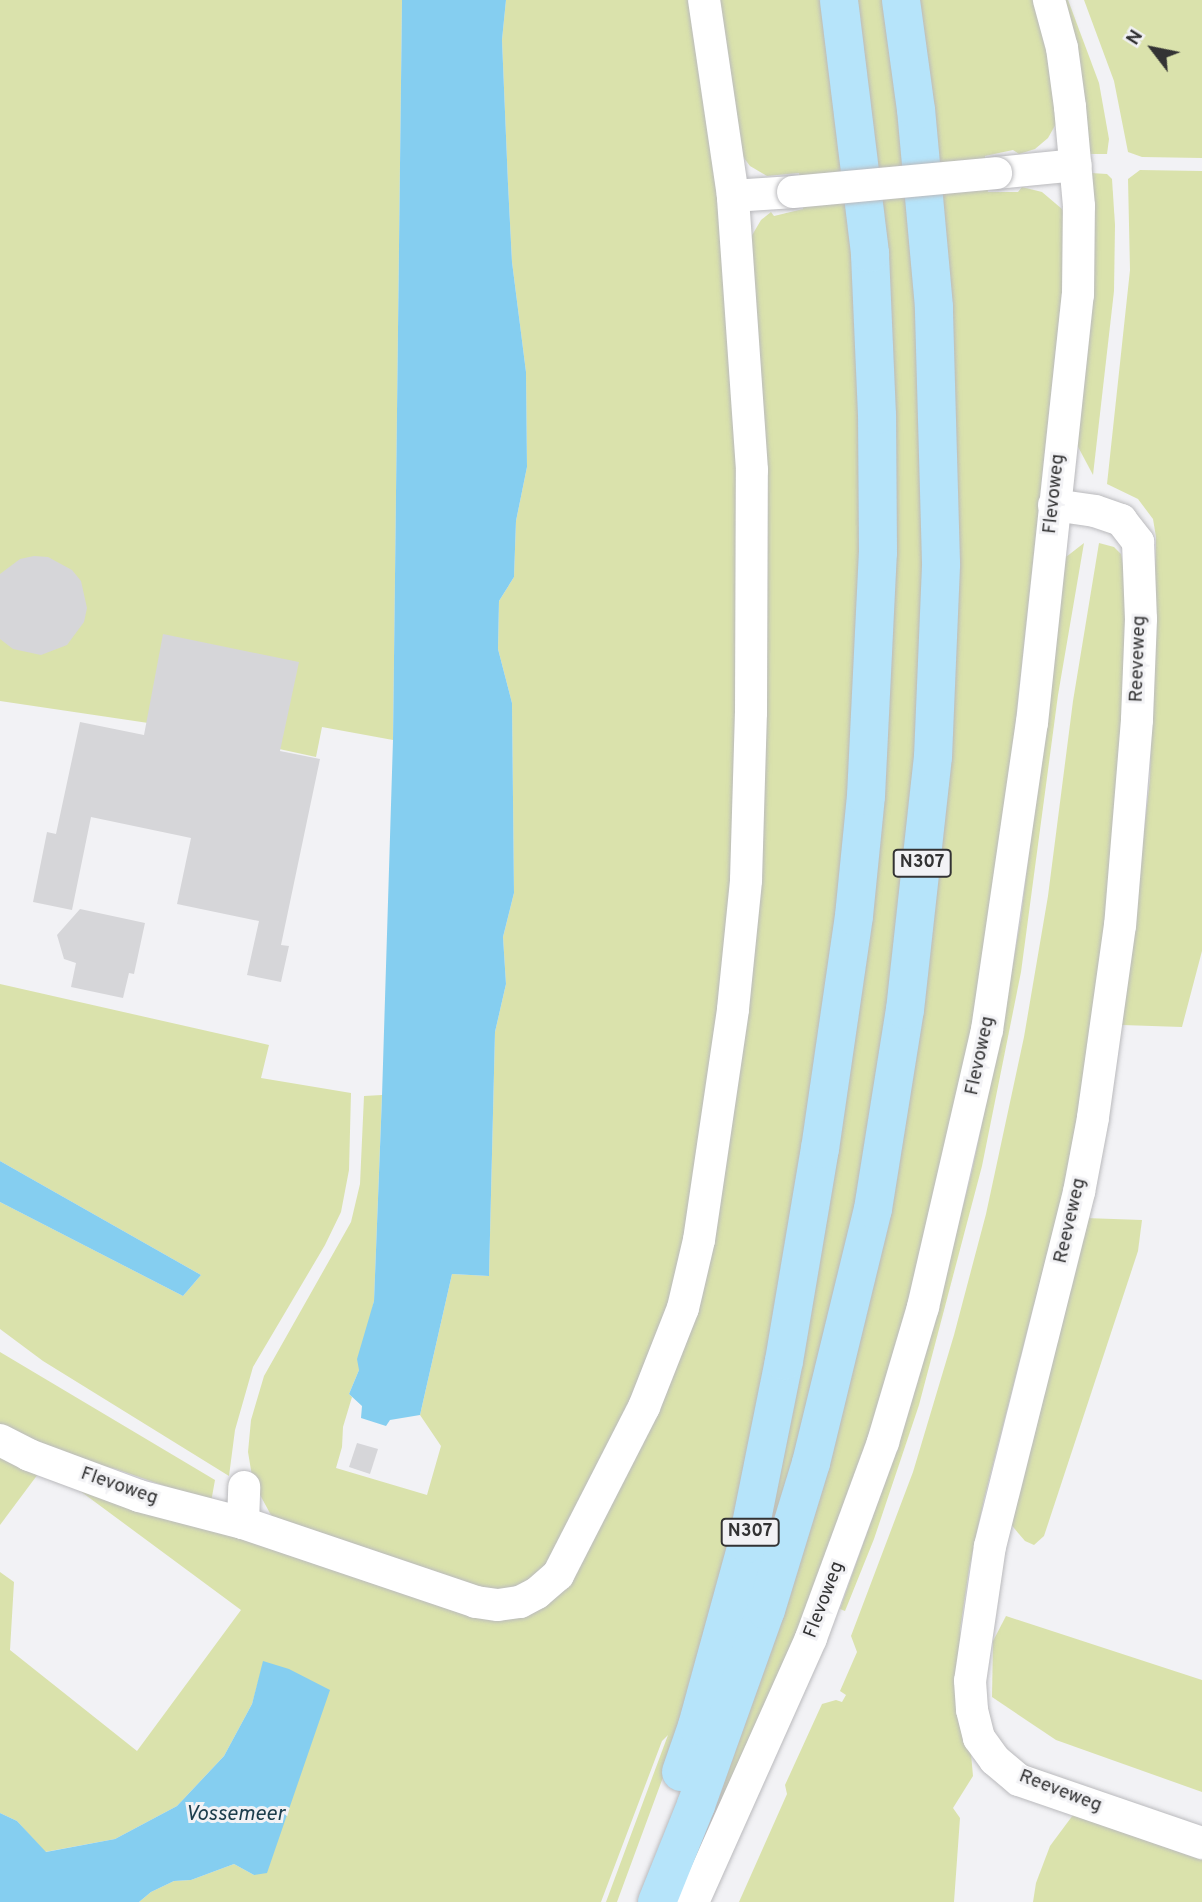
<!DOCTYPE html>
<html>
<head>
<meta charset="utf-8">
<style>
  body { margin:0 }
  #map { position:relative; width:1202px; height:1902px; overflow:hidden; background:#f2f2f5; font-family:Overpass,sans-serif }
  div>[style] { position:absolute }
  .green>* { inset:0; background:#dae2ac }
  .water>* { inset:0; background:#85cef0 }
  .building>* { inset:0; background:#d6d6d9 }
  .roads { filter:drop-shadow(0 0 2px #bababd) drop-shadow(0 0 2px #bababd) }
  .minor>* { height:32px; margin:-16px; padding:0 16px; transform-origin:16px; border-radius:16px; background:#fff }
  .trunk>* { height:38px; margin:-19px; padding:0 19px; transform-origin:19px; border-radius:19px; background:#b6e4fa }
  .bridges { filter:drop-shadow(0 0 2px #bababd) drop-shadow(0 0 2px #bababd) }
  .minor-bridge>* { height:32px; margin:-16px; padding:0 16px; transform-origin:16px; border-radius:16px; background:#fff }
  span { translate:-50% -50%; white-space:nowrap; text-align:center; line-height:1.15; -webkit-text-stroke:6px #f2f2f5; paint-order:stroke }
  .shield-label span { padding:2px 5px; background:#f2f2f5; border:2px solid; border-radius:5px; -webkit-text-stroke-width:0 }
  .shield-label { font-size:18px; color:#333334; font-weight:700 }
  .street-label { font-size:19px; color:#333334 }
  .water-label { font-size:21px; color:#1c3d4c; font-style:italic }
  .north { position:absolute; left:1118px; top:14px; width:70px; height:70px; -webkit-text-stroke:5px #f2f2f5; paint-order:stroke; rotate:302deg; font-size:19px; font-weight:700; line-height:28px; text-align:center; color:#333334 }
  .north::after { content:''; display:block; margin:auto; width:24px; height:32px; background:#333334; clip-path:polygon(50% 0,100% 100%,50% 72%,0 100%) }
</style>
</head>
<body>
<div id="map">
  <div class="green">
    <i style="clip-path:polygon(0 0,402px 0,393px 740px,322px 727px,316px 757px,182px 728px,0 701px)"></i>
    <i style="clip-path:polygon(506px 0,694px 0,733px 335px,742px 600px,729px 922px,688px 1236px,655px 1351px,554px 1562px,531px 1583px,490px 1592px,272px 1517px,253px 1482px,248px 1452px,251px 1420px,264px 1376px,351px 1222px,360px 1184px,364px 1096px,382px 1095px,374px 1301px,359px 1370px,349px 1394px,352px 1397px,343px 1427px,342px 1447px,336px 1468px,427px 1495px,441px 1446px,420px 1415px,452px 1274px,489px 1276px,495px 1032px,506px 984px,503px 937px,514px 893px,512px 703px,498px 649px,499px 601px,514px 577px,516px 521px,527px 467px,526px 372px,512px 262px,508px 184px,502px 40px)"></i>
    <i style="clip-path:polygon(717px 0,830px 0,860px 277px,861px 730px,774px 1352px,686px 1715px,617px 1902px,606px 1902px,668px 1735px,662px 1741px,601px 1902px,139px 1902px,151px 1892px,174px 1881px,191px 1880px,234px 1864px,254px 1875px,264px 1661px,252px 1704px,224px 1756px,177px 1806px,115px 1839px,45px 1852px,17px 1821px,0 1813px,0 1572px,14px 1582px,10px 1650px,137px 1751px,241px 1610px,68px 1482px,389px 1588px,487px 1615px,590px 1538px,730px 1117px,751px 237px,761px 220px,771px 212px,774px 216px,803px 209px,799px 173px,767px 176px,750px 166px,741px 154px)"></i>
    <i style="clip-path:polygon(851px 0,892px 0,901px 65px,930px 564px,893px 1026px,813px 1416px,723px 1669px,876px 815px)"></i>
    <i style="clip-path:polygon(913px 0,1037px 0,1046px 35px,1057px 122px,1048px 138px,1035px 149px,1019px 154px,1013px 150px,985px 156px,988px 192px,1018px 192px,1022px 187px,1042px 192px,1062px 209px,1069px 228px,1006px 812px,968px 1049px,917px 1272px,894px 1353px,863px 1454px,796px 1635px,676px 1902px,734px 1733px,934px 859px)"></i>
    <i style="clip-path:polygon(1061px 0,1068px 0,1099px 83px,1109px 139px,1107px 154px,1090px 154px)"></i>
    <i style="clip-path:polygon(1084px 0,1202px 0,1202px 158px,1142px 157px,1128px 152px,1114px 81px)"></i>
    <i style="clip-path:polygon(1140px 170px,1202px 171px,1202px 951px,1182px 1027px,1122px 1025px,1150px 779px,1156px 537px,1153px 519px,1138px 499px,1107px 484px,1130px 270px,1128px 179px)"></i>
    <i style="clip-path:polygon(1091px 173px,1107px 174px,1112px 179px,1115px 225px,1114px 291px,1093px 475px,1076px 443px)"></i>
    <i style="clip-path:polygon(1084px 543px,1058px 695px,1021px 972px,982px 1166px,919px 1405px,874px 1539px,845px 1611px,840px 1609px,890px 1468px,935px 1315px,972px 1171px,1003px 1023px,1021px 917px,1066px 557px)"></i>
    <i style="clip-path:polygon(1099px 543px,1114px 547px,1121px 554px,1126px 578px,1123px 713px,1111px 879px,1081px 1097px,1061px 1200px,984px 1499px,969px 1569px,960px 1630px,973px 1776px,953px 1808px,960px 1818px,954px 1902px,739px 1902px,787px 1794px,785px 1785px,822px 1704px,836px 1700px,842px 1702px,846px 1695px,840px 1691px,857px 1652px,851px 1636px,913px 1472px,954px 1335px,986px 1214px,1024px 1037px,1048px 896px,1073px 701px)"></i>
    <i style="clip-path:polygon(0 984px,269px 1045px,261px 1078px,351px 1093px,349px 1170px,341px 1212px,325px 1245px,253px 1367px,235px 1430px,229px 1476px,43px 1361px,0 1329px,0 1202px,183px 1296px,201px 1275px,0 1161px)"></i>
    <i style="clip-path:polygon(1085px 1218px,1142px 1220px,1138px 1251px,1044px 1536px,1034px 1545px,1025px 1541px,1008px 1521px)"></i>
    <i style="clip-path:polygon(0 1352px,215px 1480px,211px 1502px,116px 1469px,43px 1452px,0 1427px)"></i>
    <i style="clip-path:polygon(0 1448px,41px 1470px,0 1525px)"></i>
    <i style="clip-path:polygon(1006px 1616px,1202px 1680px,1202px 1792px,1056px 1740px,992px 1697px,993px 1641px)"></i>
    <i style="clip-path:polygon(1073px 1815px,1202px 1860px,1202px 1902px,1033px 1902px,1036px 1883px,1050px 1846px)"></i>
  </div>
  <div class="water">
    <i style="clip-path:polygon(402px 0,506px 0,502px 40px,508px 184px,512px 262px,526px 372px,527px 467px,516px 521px,514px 577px,499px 601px,498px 649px,512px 703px,514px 893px,503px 937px,506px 984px,495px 1032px,489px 1276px,452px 1274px,420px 1415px,390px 1420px,386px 1426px,361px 1418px,362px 1406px,349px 1394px,359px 1370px,357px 1359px,374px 1301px,382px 1096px,393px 740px)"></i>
    <i style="clip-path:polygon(0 1161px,201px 1275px,183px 1296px,0 1202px)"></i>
    <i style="clip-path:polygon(263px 1661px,289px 1669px,330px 1690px,267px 1873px,254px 1875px,234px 1864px,191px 1880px,174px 1881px,151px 1892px,139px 1902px,0 1902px,0 1813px,17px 1821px,46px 1852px,115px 1839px,177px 1806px,224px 1756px,252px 1704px)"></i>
  </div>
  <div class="building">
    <i style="clip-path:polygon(34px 556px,48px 557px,72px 570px,81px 581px,87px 608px,84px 622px,67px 645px,41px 655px,13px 649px,0 639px,0 574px,20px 559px)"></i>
    <i style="clip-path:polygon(163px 634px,299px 662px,280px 751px,320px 759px,281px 945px,289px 946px,281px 982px,247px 975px,259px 921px,177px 904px,191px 838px,91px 817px,72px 910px,33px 902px,47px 832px,56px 834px,80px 722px,144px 735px)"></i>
    <i style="clip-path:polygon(80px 909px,145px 923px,134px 974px,129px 973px,123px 998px,71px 987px,76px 963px,64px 959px,57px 935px)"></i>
    <i style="clip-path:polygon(357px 1443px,378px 1449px,370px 1474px,349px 1467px)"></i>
  </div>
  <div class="roads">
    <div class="minor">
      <i style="left:996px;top:173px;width:80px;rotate:-5.7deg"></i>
      <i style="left:733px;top:196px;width:60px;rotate:-3.8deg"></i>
      <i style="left:1054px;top:505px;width:41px;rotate:8.3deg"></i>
      <i style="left:1095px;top:511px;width:28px;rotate:19deg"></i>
      <i style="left:1121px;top:520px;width:28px;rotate:52deg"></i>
      <i style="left:1138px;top:542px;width:77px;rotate:87.8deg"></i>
      <i style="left:1141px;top:619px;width:101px;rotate:92.3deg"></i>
      <i style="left:1137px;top:720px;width:206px;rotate:94.7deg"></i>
      <i style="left:1120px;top:925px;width:195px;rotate:98deg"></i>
      <i style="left:1093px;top:1118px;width:75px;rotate:100.7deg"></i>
      <i style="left:1079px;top:1192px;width:365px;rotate:104.1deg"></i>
      <i style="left:990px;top:1546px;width:136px;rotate:98.4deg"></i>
      <i style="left:970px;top:1681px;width:29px;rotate:86deg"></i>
      <i style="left:972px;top:1710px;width:29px;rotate:76deg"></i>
      <i style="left:979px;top:1738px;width:27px;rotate:54deg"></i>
      <i style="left:995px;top:1760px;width:31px;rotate:40deg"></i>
      <i style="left:1019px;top:1780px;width:194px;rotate:19deg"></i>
      <i style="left:0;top:1440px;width:33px;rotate:27deg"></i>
      <i style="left:29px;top:1455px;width:117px;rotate:20.4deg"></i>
      <i style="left:139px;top:1496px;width:107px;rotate:14.6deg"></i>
      <i style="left:243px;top:1523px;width:246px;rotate:18.7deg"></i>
      <i style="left:476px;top:1602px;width:22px;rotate:8deg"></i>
      <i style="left:498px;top:1605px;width:22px;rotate:-8deg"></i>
      <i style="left:520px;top:1602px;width:19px;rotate:-28deg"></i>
      <i style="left:537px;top:1593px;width:28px;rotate:-41deg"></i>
      <i style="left:558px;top:1575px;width:189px;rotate:-62.9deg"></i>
      <i style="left:644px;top:1407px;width:106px;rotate:-68.5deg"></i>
      <i style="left:683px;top:1308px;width:70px;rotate:-76.8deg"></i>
      <i style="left:699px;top:1240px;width:233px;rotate:-81.6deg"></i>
      <i style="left:733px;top:1009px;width:130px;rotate:-84.2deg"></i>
      <i style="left:746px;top:880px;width:167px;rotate:-88.3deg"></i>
      <i style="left:751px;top:713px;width:243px;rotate:-89.8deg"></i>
      <i style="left:752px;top:470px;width:275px;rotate:-94deg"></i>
      <i style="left:733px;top:196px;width:198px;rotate:-98.4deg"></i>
      <i style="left:243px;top:1523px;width:36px;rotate:-88deg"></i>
      <i style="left:693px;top:1902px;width:289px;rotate:-65.9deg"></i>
      <i style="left:811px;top:1638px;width:209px;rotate:-69.8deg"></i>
      <i style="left:883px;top:1442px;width:141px;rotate:-73.5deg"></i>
      <i style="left:923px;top:1307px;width:284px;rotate:-77deg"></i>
      <i style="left:987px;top:1030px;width:310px;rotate:-81.7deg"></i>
      <i style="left:1032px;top:723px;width:430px;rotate:-83.9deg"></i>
      <i style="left:1078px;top:295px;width:89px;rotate:-89.4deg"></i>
      <i style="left:1079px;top:206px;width:99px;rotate:-95.2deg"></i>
      <i style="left:1070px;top:107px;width:60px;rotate:-97.7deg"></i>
      <i style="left:1062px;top:48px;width:50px;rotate:-105.2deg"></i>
    </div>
    <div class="trunk">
      <i style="left:681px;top:1772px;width:49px;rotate:-70.8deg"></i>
      <i style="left:697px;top:1726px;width:189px;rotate:-74.6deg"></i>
      <i style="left:747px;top:1544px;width:187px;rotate:-78.6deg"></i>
      <i style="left:784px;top:1361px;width:215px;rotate:-80.4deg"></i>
      <i style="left:820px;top:1149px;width:235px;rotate:-81.7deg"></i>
      <i style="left:854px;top:916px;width:121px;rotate:-84.3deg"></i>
      <i style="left:866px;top:796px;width:243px;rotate:-87.2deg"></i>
      <i style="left:878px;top:553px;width:138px;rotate:-90.4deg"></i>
      <i style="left:877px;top:415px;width:162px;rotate:-92.5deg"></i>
      <i style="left:870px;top:253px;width:255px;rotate:-97deg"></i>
      <i style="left:657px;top:1902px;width:105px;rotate:-68.1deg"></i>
      <i style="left:696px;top:1805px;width:207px;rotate:-70.3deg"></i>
      <i style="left:766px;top:1610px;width:154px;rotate:-73deg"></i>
      <i style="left:811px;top:1463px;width:261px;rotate:-76.3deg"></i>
      <i style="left:873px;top:1209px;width:202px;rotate:-80.9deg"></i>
      <i style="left:905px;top:1010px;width:255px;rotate:-83.7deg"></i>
      <i style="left:933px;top:757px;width:194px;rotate:-87.6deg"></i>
      <i style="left:941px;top:563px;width:256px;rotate:-91.6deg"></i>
      <i style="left:934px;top:307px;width:198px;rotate:-95.2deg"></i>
      <i style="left:916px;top:110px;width:111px;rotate:-97.8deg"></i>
    </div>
  </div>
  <div class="bridges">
    <div class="minor-bridge">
      <i style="left:793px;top:192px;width:204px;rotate:-5.3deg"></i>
    </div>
  </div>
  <div class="shield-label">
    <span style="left:922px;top:863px">N307</span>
    <span style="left:750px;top:1532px">N307</span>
  </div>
  <div class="street-label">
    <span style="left:1055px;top:494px;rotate:-84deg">Flevoweg</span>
    <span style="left:1139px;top:659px;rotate:-88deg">Reeveweg</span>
    <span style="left:981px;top:1056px;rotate:-78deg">Flevoweg</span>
    <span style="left:1071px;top:1221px;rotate:-77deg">Reeveweg</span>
    <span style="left:119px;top:1487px;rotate:19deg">Flevoweg</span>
    <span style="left:825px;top:1600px;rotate:-69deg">Flevoweg</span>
    <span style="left:1060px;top:1792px;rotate:21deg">Reeveweg</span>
  </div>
  <div class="water-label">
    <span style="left:235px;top:1815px">Vossemeer</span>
  </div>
  <div class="north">N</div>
</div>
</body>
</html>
